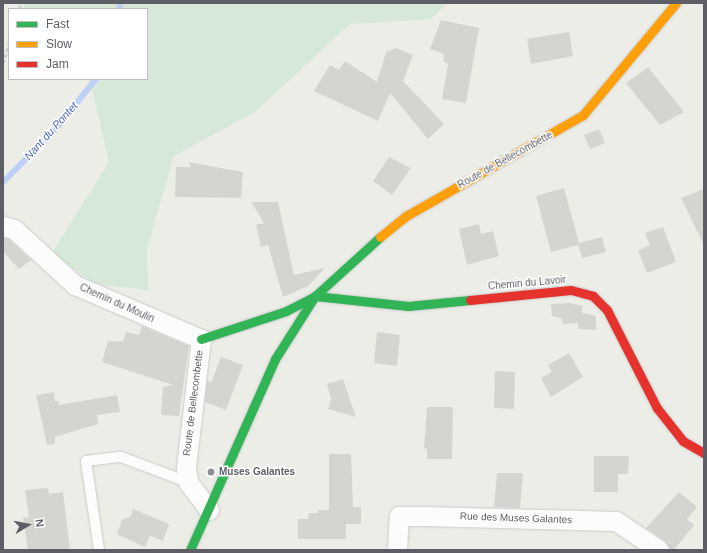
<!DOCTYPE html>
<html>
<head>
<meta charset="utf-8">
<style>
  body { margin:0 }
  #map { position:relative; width:707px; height:553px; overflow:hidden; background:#edede8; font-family:Arial,sans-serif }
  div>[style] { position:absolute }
  .green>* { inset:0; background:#d6e9d9 }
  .stream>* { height:6px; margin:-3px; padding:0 3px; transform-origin:3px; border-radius:3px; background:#bed0f5 }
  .building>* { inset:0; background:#d4d4d1 }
  .path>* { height:2.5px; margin-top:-1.25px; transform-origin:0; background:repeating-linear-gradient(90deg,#cbcfcd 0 4px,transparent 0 6px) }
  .roads { filter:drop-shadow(0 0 1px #cacbca) drop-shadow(0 0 1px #cacbca) }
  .lane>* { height:10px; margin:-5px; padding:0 5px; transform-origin:5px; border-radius:5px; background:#fcfcfc }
  .street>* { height:19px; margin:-9.5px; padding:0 9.5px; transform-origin:9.5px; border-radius:9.5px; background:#fcfcfc }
  .fast>* { height:9px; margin:-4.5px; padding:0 4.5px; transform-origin:4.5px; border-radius:4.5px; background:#30b455 }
  .slow>* { height:9px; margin:-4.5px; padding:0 4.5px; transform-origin:4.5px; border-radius:4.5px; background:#ff9f0a }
  .jam>* { height:9px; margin:-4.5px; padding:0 4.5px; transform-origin:4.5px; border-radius:4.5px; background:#e5322d }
  .dots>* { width:11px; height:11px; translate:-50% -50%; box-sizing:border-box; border:2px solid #fff; border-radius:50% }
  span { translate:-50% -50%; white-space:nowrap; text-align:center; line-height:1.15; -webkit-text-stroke:3px #fff; paint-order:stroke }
  .street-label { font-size:10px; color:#5e5f66 }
  .poi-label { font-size:10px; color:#5e5f66; font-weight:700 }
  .left { translate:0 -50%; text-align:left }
  .water-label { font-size:11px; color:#4d67bf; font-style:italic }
  .frame { position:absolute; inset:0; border:4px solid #5e5f66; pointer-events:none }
  .legend { position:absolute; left:8px; top:8px; width:140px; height:72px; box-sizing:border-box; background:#fff; border:1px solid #bfbfc2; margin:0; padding:5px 7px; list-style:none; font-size:12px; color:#5e5f66 }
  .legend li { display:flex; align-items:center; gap:8px; height:20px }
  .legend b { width:20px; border:1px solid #bfbfc2 }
  .north { position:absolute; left:8px; top:505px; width:40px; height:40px; -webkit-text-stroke:3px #fff; paint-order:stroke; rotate:80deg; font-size:11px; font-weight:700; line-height:16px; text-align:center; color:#5e5f66 }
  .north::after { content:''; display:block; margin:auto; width:14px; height:18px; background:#5e5f66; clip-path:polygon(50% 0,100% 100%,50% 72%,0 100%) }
</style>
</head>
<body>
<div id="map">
  <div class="green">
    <i style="clip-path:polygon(20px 3px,447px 3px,431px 19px,350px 24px,255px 112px,174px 156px,147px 249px,148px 290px,95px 284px,52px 253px,109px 162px,91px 85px,86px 79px,147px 79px,147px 9px,26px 9px)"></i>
  </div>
  <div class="stream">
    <i style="left:119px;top:9px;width:6px;rotate:-81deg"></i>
    <i style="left:3px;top:182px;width:72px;rotate:-45deg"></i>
    <i style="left:54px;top:131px;width:67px;rotate:-51.1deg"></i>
  </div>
  <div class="building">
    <i style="clip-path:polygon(441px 20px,479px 28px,466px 103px,442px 99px,448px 64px,443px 61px,444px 54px,430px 49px)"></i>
    <i style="clip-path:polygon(569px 32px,573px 56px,531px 64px,527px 39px)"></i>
    <i style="clip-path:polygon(396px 48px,413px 55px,403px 81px,444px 124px,428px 139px,390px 93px,378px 121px,314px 91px,330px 65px,339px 70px,345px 61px,377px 82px,386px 52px)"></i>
    <i style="clip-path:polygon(648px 67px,684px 112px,660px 125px,626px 83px)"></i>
    <i style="clip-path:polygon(599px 129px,605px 143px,590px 149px,584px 135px)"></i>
    <i style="clip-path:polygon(389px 157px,411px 168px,392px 195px,373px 181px)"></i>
    <i style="clip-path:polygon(188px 162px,243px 172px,241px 198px,175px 197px,176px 167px,191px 167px)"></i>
    <i style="clip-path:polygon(564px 188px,579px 243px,602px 237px,606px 252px,582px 258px,578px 245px,551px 252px,536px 196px)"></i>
    <i style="clip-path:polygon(704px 189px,704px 245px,681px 198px)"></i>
    <i style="clip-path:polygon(251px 202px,278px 202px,294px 275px,325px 268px,308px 286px,283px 297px,268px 245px,261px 247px,256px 225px,264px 223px)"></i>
    <i style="clip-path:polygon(479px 224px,481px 234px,493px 231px,499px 256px,467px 265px,459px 229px)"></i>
    <i style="clip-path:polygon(663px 227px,676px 262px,647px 273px,638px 251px,650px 245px,645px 233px)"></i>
    <i style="clip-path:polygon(3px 237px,9px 239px,31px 260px,19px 269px,3px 252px)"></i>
    <i style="clip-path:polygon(570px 303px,582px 306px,582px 313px,596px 316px,596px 330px,578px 329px,578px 323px,563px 324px,562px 318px,552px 316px,551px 304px)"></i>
    <i style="clip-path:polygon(142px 326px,189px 346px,179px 416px,161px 415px,163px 387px,173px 385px,102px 362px,108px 341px,123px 342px,126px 332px,139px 335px)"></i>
    <i style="clip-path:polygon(377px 332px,400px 335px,397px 366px,374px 363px)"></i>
    <i style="clip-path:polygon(569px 353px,583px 377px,551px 397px,541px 378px,552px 372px,548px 365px)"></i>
    <i style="clip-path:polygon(221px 357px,243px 365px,226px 410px,205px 402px,207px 381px,211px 383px)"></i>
    <i style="clip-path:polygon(495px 371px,515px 372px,514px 409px,494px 408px)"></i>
    <i style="clip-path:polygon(343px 379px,348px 394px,356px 417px,328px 409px,331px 399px,327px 384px)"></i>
    <i style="clip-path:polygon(54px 392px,55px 401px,59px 401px,59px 405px,117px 395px,120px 412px,97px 415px,98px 424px,55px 437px,55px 444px,47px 445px,36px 395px)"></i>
    <i style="clip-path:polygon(427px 407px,453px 407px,452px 459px,427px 459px,427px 448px,424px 449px)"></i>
    <i style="clip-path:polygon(329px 454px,351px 454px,353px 507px,361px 507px,361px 524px,346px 524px,346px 539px,298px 539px,298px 519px,308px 519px,309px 513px,318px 513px,318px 510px,329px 510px)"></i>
    <i style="clip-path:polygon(594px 456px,629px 456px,628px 474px,618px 474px,618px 492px,594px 492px)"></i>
    <i style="clip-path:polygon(497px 473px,523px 473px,520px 508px,494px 507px)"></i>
    <i style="clip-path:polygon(48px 488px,49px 494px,63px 492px,70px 550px,28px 550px,23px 518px,29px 517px,25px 490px)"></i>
    <i style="clip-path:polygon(679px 492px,697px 507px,687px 519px,694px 525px,674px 550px,670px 550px,665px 541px,646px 528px)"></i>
    <i style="clip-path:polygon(133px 509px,169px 524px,163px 541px,150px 536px,145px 547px,117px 534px,122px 520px,131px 516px)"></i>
  </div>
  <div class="path">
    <i style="left:19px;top:9px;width:6px;rotate:-72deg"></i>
    <i style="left:3px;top:63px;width:21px;rotate:-73deg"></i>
  </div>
  <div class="roads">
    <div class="lane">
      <i style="left:99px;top:550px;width:90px;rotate:-98.3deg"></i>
      <i style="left:86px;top:461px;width:35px;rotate:-7deg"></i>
      <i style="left:121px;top:457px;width:72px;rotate:20.5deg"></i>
    </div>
    <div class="street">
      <i style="left:3px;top:226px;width:11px;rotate:15deg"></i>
      <i style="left:14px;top:229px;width:83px;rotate:42.6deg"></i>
      <i style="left:75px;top:285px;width:137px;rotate:23.2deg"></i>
      <i style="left:201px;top:339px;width:129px;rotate:96.7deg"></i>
      <i style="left:186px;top:467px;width:15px;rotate:82deg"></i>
      <i style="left:188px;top:482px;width:35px;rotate:53deg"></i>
      <i style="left:397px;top:550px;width:34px;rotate:-87deg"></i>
      <i style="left:399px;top:516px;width:24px"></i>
      <i style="left:423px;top:516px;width:193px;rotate:1.5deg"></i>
      <i style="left:616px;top:521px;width:52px;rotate:34deg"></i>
    </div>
    <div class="fast">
      <i style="left:201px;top:339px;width:89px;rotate:-18.2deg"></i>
      <i style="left:286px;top:311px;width:33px;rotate:-27deg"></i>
      <i style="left:315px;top:296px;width:94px;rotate:6.1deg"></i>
      <i style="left:408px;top:306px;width:62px;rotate:-5.5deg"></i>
      <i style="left:190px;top:550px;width:209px;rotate:-66deg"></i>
      <i style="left:275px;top:359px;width:75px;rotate:-57.6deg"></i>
      <i style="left:315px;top:296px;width:88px;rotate:-42.2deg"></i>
    </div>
    <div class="slow">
      <i style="left:380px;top:237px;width:33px;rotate:-39deg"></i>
      <i style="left:406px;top:216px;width:204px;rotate:-29.7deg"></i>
      <i style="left:583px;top:115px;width:146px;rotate:-50.3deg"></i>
    </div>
    <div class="jam">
      <i style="left:470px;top:300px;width:101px;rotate:-5.7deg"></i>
      <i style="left:571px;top:290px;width:23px;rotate:15deg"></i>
      <i style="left:593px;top:296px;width:20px;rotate:45deg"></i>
      <i style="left:607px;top:310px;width:110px;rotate:63deg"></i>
      <i style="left:657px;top:408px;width:42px;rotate:51.8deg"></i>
      <i style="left:683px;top:441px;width:24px;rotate:30deg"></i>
    </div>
  </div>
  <div class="dots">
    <i style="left:211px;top:472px;background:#909194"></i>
  </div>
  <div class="street-label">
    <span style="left:505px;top:160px;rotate:-29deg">Route de Bellecombette</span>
    <span style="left:527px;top:283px;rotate:-5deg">Chemin du Lavoir</span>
    <span style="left:117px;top:303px;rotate:24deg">Chemin du Moulin</span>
    <span style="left:193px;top:403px;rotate:-83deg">Route de Bellecombette</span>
    <span style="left:516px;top:518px;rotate:2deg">Rue des Muses Galantes</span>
  </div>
  <div class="poi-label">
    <span class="left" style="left:219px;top:472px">Muses Galantes</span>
  </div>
  <div class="water-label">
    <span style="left:51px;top:131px;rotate:-48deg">Nant du Pontet</span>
  </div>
  <div class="frame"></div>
  <ul class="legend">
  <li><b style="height:5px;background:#30b455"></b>Fast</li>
  <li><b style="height:5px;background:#ff9f0a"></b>Slow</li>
  <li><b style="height:5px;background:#e5322d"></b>Jam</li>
  </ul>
  <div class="north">N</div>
</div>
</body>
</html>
